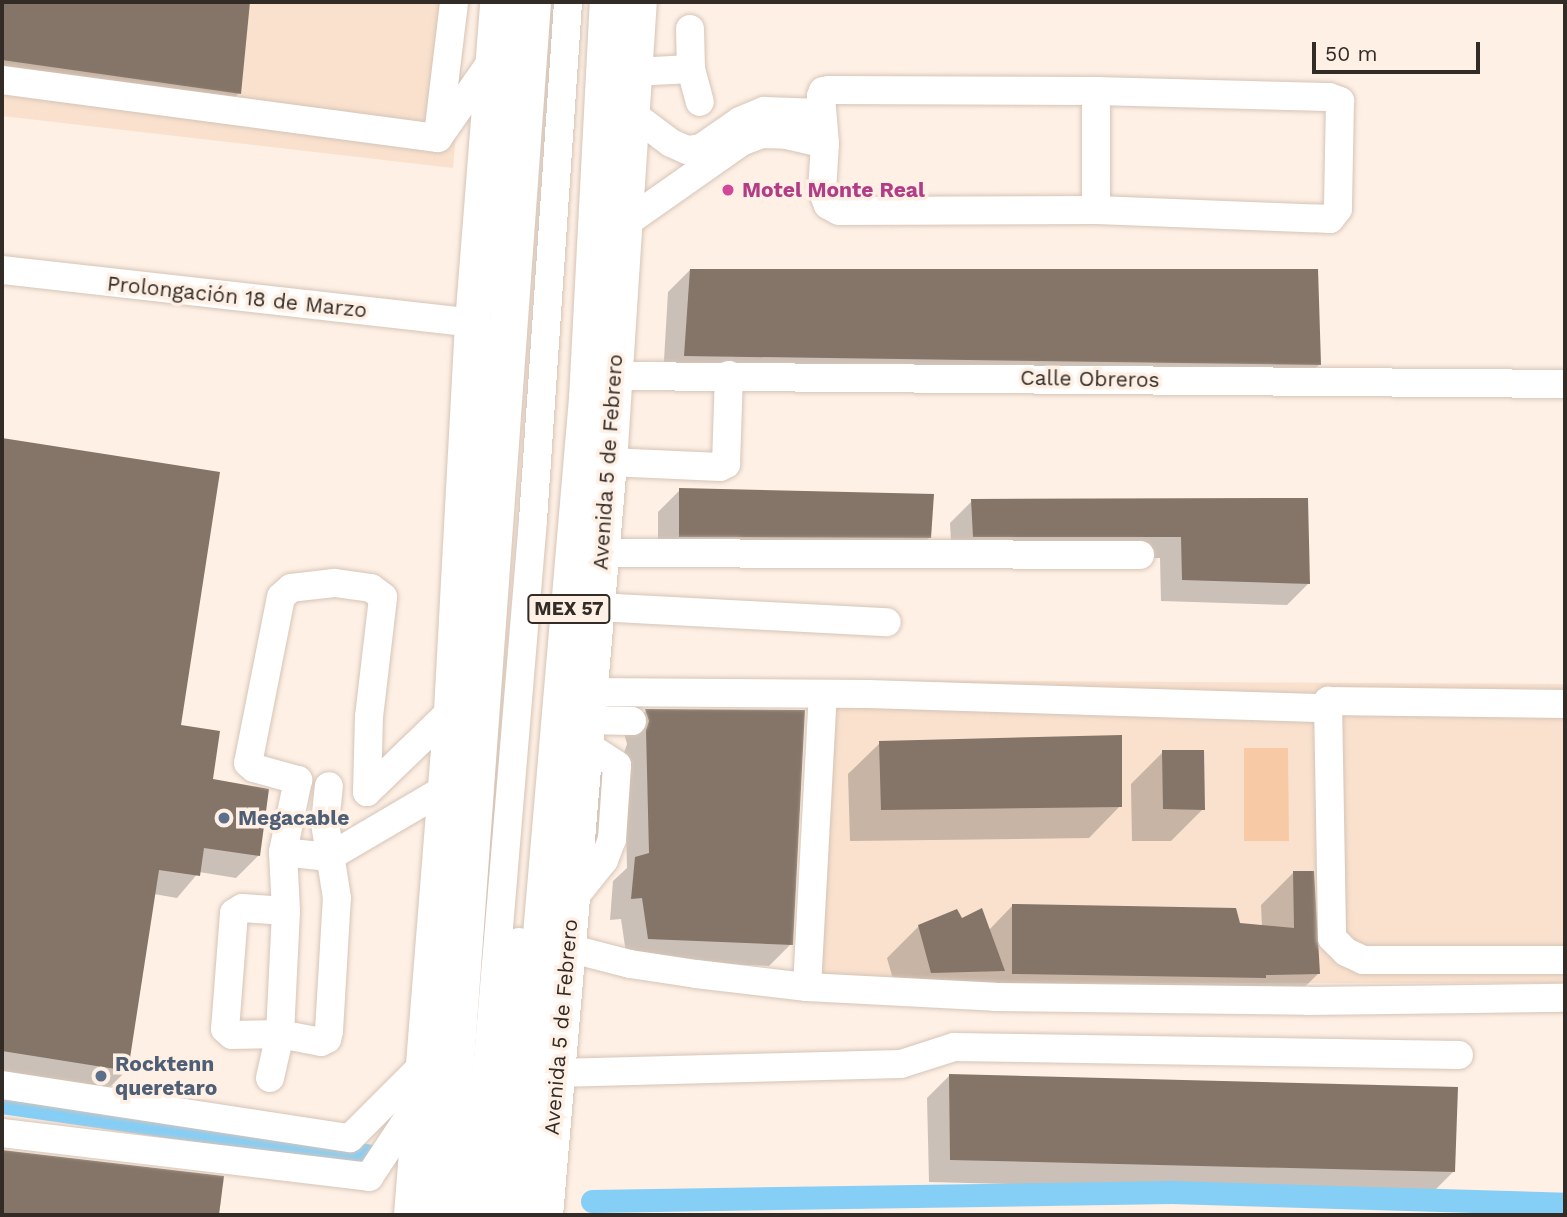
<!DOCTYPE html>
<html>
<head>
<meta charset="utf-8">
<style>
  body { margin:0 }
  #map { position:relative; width:1567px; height:1217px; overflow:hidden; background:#fef0e5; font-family:"Work Sans",sans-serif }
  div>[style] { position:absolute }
  .built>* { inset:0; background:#f9e1ce }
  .green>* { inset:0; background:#f7caa5 }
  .shadow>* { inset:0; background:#0003 }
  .canal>* { height:23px; margin:-11.5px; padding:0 11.5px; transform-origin:11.5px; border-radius:11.5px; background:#85cef6 }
  .building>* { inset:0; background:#847568 }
  .roads { filter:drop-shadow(0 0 2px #d6c4b7) drop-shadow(0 0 2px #d6c4b7) }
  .minor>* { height:28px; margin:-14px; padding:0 14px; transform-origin:14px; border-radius:14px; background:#fff }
  .major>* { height:35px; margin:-17.5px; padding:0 17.5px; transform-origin:17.5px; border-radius:17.5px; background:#fff }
  .highway>* { height:38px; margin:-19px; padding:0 19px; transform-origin:19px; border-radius:19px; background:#fff }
  .dots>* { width:19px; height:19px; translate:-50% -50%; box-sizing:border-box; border:4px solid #fef0e5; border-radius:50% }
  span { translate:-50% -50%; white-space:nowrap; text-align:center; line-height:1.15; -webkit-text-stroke:7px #fef0e5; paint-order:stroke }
  .shield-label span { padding:2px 5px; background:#fef0e5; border:2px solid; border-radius:5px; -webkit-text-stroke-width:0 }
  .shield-label { font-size:19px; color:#322b26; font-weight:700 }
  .hotel-label { font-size:21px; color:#b23c85; font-weight:700 }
  .left { translate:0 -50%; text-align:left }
  .street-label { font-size:21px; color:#322b26 }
  .service-label { font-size:21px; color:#4e5e75; font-weight:700 }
  .frame { position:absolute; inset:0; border:4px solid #322b26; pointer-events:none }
  .scale { position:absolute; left:1312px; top:42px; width:168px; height:32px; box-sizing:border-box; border:4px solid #322b26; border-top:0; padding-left:9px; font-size:21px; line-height:24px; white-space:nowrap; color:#322b26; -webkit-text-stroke:5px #fef0e5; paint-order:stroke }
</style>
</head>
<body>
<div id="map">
  <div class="built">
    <i style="clip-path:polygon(2px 2px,467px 2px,453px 168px,2px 116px)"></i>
    <i style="clip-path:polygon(823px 680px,1565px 684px,1565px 983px,814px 983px)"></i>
  </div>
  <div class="green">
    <i style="clip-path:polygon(1244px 748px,1288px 748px,1289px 841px,1244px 841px)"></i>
  </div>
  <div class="shadow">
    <i style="clip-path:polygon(2px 2px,249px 2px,239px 93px,217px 115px,2px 85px)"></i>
    <i style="clip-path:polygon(690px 270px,1319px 365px,1297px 387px,663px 377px,668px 292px)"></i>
    <i style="clip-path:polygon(2px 440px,218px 474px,179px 727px,258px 856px,236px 878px,199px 872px,177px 898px,154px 894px,127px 1070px,105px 1092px,2px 1076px)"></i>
    <i style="clip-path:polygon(680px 490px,930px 537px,908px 559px,658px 558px,658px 512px)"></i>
    <i style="clip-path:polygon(1306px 500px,1309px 583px,1287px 605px,1161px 601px,1160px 558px,952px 559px,950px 523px,972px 501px)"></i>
    <i style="clip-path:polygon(646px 711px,791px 944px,769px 966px,627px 960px,621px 919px,610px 920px,613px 881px,627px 868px,624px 753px,627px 744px,624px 733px)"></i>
    <i style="clip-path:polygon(880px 743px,1120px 806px,1089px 838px,850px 841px,848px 774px)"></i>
    <i style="clip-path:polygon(1163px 752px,1203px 809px,1171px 841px,1132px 841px,1131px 784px)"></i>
    <i style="clip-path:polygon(1293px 873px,1318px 974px,1286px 1005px,900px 1004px,887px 958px,919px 926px,961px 920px,989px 930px,1012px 906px,1262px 927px,1261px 905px)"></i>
    <i style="clip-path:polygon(949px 1076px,1453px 1172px,1431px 1194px,929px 1182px,927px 1098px)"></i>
    <i style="clip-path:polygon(2px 1151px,222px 1178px,217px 1215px,2px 1215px)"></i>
  </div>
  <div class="canal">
    <i style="left:2px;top:1102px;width:373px;rotate:8.3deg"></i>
    <i style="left:592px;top:1201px;width:579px;rotate:-0.89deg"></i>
    <i style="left:1171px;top:1192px;width:394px;rotate:1.7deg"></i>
  </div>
  <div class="building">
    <i style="clip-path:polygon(2px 2px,250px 2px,241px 94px,2px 60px)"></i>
    <i style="clip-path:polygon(690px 269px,1318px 269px,1321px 365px,684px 356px)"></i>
    <i style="clip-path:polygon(2px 438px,220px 472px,181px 725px,220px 731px,213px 779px,269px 789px,260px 856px,204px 848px,200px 876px,159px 870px,128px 1071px,2px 1051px)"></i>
    <i style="clip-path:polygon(679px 488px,934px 494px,931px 538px,679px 537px)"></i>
    <i style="clip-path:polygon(1308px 498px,1310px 584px,1182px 580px,1181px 537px,973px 537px,971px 499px)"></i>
    <i style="clip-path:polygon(645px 709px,805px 710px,793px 945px,648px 939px,642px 898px,631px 899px,635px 857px,649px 853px,646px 730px,649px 721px)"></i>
    <i style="clip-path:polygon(1122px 735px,1122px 807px,881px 810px,879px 741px)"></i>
    <i style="clip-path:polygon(1162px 750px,1204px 750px,1205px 810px,1163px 809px)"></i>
    <i style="clip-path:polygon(1293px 871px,1314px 871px,1320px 974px,1266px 975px,1266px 978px,1012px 974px,1012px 904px,1236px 908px,1240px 923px,1294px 928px)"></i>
    <i style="clip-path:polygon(982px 908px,1005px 971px,931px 973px,918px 925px,957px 909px,962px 918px)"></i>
    <i style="clip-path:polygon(949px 1074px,1458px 1087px,1455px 1172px,950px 1160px)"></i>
    <i style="clip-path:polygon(2px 1150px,224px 1176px,219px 1215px,2px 1215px)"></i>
  </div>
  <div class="roads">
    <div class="minor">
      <i style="left:690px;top:29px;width:40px;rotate:88.6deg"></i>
      <i style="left:691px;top:69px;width:34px;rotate:75deg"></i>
      <i style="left:634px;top:72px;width:57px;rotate:-3deg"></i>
      <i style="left:2px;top:80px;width:440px;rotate:7.6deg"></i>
      <i style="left:438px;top:138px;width:93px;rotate:-55.1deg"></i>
      <i style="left:829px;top:90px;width:267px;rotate:0.2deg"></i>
      <i style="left:1096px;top:91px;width:233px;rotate:1.5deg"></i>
      <i style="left:1329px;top:97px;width:12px;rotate:20deg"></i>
      <i style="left:1340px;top:101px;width:108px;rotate:91.1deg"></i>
      <i style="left:1338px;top:209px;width:13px;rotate:129deg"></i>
      <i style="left:1330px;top:219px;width:234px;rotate:-177.8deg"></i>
      <i style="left:1096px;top:210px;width:257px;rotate:179.8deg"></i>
      <i style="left:839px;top:211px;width:13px;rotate:-151deg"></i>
      <i style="left:828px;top:205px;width:16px;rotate:-112deg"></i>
      <i style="left:822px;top:190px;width:46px;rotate:-86.3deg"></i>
      <i style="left:825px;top:144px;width:48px;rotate:-94.8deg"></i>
      <i style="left:821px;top:96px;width:5px;rotate:-68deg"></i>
      <i style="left:823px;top:91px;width:6px;rotate:-9deg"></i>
      <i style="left:631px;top:113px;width:50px;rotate:36.9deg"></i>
      <i style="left:671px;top:143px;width:17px;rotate:24deg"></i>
      <i style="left:687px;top:150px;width:14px;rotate:-8deg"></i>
      <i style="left:701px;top:148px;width:47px;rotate:-34.7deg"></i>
      <i style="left:740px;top:121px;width:26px;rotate:-23deg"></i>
      <i style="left:764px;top:111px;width:58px;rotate:2deg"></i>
      <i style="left:438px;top:135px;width:134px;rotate:-83.1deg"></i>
      <i style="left:1096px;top:210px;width:119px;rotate:-90deg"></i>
      <i style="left:623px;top:225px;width:144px;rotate:-35.1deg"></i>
      <i style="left:741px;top:142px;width:22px;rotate:-21deg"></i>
      <i style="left:762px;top:134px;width:25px;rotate:2deg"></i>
      <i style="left:787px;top:135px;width:39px;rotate:13deg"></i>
      <i style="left:2px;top:270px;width:473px;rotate:6.4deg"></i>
      <i style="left:615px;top:376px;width:950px;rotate:0.48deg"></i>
      <i style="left:609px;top:462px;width:111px;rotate:2.6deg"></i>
      <i style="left:720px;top:467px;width:7px;rotate:-27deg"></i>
      <i style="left:726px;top:464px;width:89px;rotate:-88.1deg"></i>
      <i style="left:601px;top:553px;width:539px;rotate:0.21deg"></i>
      <i style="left:596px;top:607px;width:291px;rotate:3deg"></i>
      <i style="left:589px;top:692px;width:279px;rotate:0.4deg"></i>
      <i style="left:868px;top:694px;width:457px;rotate:1.8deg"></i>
      <i style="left:1325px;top:708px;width:8px;rotate:-67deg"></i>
      <i style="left:1565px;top:704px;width:237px;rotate:-179.3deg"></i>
      <i style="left:1328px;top:701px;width:237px;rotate:89deg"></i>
      <i style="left:1332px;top:938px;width:20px;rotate:45deg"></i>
      <i style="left:1346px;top:952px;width:19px;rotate:25deg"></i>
      <i style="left:1363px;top:960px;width:202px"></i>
      <i style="left:587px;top:720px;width:45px;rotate:1.3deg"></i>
      <i style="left:367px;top:792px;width:75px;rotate:-88.5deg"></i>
      <i style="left:369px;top:717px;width:121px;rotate:-83.3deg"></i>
      <i style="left:383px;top:597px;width:15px;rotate:-143deg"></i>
      <i style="left:371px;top:588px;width:37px;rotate:-172deg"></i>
      <i style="left:334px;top:583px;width:43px;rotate:173.4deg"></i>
      <i style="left:291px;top:588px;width:13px;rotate:138deg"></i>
      <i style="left:281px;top:597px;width:169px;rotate:101.2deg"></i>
      <i style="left:248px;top:763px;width:8px;rotate:40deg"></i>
      <i style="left:254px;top:768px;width:46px;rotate:15.3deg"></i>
      <i style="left:298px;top:780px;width:74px;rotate:101.8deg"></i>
      <i style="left:283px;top:852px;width:46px;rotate:6.2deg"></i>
      <i style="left:329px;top:857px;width:134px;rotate:-30.4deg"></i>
      <i style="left:367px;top:792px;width:117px;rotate:-44deg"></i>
      <i style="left:572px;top:900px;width:51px;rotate:-51.3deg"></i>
      <i style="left:604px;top:860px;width:22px;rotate:-69deg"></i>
      <i style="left:612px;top:839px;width:74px;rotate:-86.1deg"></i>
      <i style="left:617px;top:765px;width:38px;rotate:-147deg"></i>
      <i style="left:286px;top:911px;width:44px;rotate:-176.1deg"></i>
      <i style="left:242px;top:908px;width:9px;rotate:148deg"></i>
      <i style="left:234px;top:913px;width:116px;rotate:94.4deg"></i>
      <i style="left:225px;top:1029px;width:9px;rotate:41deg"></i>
      <i style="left:232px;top:1035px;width:48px;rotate:-1.2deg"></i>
      <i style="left:280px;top:1034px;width:42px;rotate:11deg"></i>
      <i style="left:321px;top:1042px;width:7px;rotate:-27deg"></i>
      <i style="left:327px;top:1039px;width:8px;rotate:-76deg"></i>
      <i style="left:329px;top:1031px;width:133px;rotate:-86.6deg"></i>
      <i style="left:337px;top:898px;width:76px;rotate:-99.1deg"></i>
      <i style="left:325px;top:823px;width:37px;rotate:-84deg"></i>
      <i style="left:568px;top:948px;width:64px;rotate:14.5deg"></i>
      <i style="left:630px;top:964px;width:67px;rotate:8.6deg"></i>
      <i style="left:696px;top:974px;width:112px;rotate:6.7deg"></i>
      <i style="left:807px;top:987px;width:188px;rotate:3deg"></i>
      <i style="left:995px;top:997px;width:313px;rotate:0.7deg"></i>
      <i style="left:1308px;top:1001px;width:257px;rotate:-0.7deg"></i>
      <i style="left:807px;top:987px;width:293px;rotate:-86.9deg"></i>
      <i style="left:556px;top:1073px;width:345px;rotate:-1.5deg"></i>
      <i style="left:901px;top:1064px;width:56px;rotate:-17.8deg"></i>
      <i style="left:954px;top:1047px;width:505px;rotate:0.91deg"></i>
      <i style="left:270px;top:1078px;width:45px;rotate:-77.2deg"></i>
      <i style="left:280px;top:1034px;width:123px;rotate:-87.2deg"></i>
      <i style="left:286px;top:911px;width:59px;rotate:-92.9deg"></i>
      <i style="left:2px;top:1085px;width:352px;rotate:8.7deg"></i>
      <i style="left:350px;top:1138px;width:103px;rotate:-45deg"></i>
      <i style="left:2px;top:1133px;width:370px;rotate:6.8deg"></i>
      <i style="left:369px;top:1177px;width:92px;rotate:-56.5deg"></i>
      <i style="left:475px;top:1215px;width:697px;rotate:-85.23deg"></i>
      <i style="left:533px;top:520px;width:519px;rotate:-86.13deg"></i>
      <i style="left:497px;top:1215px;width:274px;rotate:-85.4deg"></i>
    </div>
    <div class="major">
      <i style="left:411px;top:1215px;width:506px;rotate:-85.46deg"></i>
      <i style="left:451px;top:711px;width:389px;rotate:-86.9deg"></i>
      <i style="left:472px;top:323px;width:322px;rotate:-85.5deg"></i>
      <i style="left:545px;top:1215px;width:756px;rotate:-85.14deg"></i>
      <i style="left:609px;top:462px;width:461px;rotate:-86.3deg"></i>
    </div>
    <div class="highway">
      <i style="left:444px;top:1215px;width:1216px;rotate:-85.85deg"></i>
      <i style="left:518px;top:1215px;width:819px;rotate:-85.1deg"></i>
      <i style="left:588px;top:399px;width:398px;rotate:-87deg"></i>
    </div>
  </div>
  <div class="dots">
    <i style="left:728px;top:190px;background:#d1479c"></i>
    <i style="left:224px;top:818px;background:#5c6f8a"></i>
    <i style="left:101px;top:1076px;background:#5c6f8a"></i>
  </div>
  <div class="shield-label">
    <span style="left:569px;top:609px">MEX 57</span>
  </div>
  <div class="hotel-label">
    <span class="left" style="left:742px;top:190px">Motel Monte Real</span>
  </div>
  <div class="street-label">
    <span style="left:237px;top:297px;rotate:6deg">Prolongación 18 de Marzo</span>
    <span style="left:1090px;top:379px;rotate:1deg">Calle Obreros</span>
    <span style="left:608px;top:462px;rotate:-86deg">Avenida 5 de Febrero</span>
    <span style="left:561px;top:1027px;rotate:-85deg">Avenida 5 de Febrero</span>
  </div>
  <div class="service-label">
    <span class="left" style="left:238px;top:818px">Megacable</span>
    <span class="left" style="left:115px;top:1076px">Rocktenn<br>queretaro</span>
  </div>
  <div class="frame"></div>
  <div class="scale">50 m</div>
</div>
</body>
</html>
